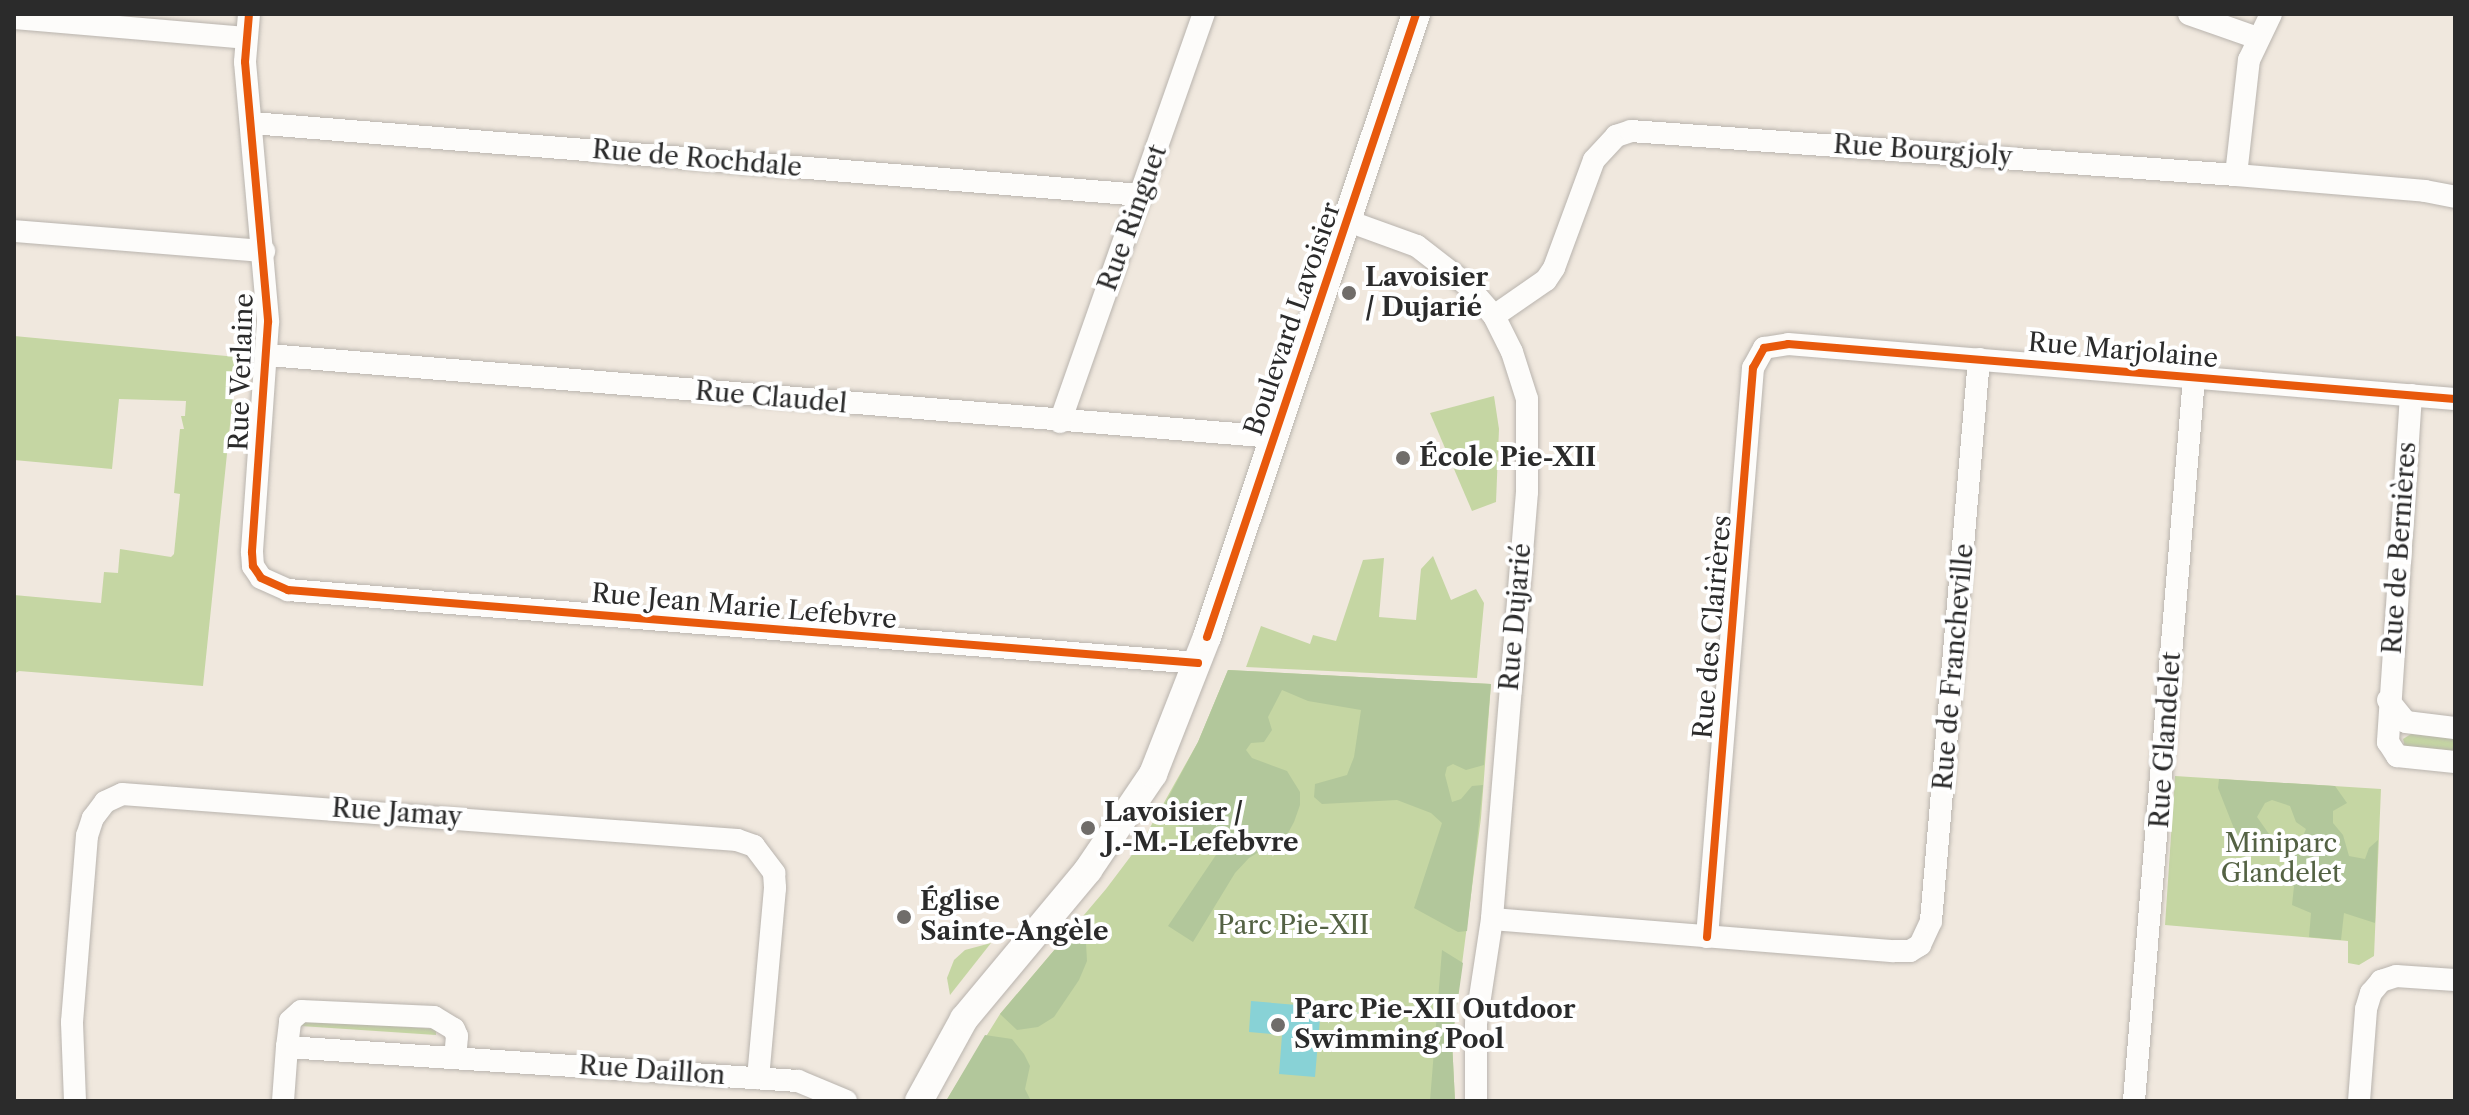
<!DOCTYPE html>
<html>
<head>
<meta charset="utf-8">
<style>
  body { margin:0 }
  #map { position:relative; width:2469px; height:1115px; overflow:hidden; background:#f0e8de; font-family:"Libre Caslon Text",serif }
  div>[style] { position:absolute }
  .green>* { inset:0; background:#c5d6a3 }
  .forest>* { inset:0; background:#b2c79b }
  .water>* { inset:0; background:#88d2d6 }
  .roads { filter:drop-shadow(0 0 2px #b9b4ae) drop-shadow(0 0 2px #b9b4ae) }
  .minor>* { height:22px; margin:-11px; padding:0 11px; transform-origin:11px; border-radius:11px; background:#fdfcfa }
  .tertiary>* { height:28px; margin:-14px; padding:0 14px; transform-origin:14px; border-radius:14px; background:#fdfcfa }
  .cycleway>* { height:8px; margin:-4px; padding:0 4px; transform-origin:4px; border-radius:4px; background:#e8590c }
  .dots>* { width:22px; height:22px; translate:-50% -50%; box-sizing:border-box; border:4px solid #fff; border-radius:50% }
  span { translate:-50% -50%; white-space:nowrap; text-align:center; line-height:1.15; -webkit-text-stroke:8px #fff; paint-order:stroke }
  .street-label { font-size:26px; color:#2b2b2b }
  .poi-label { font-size:26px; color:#2b2b2b; font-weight:700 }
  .left { translate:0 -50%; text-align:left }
  .park-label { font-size:26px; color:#546244 }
  .frame { position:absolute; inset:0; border:16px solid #2b2b2b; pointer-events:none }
</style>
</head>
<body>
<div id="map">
  <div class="green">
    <i style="clip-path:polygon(14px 336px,237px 357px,203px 686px,19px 671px,14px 674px,14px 595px,101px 603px,104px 572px,118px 573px,120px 549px,171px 557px,174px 554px,180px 494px,174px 493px,180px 429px,184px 429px,181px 416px,185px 416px,186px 401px,119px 399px,112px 469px,14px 460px)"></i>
    <i style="clip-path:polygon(1494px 396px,1499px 429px,1496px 502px,1472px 511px,1430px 413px)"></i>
    <i style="clip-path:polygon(1433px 556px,1451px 600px,1476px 589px,1484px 603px,1477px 678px,1246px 667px,1261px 626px,1310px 644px,1313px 635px,1336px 641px,1363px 560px,1384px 558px,1379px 617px,1416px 620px,1421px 569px)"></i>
    <i style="clip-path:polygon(1228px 670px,1491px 684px,1481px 818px,1452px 1041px,1455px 1101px,946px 1101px,1000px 1014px,1106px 889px,1143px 840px,1198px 742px)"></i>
    <i style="clip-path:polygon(2411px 734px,2455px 738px,2455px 753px,2405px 748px,2403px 739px)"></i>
    <i style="clip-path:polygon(2175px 776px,2381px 789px,2374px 956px,2359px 965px,2348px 963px,2348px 941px,2165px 925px)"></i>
    <i style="clip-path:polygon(991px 943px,950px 995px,947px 978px,954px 960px,965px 950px)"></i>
    <i style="clip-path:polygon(301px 1020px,436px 1029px,436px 1035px,301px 1026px)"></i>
  </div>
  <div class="forest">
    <i style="clip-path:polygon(1228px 670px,1491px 684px,1484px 765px,1466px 770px,1453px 764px,1447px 767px,1445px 775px,1452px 802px,1461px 799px,1472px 786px,1483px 785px,1467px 931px,1458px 932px,1414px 908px,1442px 823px,1431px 813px,1397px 800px,1322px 804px,1314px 797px,1315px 784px,1347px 775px,1354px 757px,1361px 710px,1308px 701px,1282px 690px,1268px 717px,1272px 730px,1264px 742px,1251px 743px,1246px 750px,1252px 758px,1287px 771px,1300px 792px,1300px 805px,1294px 822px,1287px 835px,1249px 858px,1235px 873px,1193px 942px,1168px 926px,1218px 852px,1160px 813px,1198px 742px)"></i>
    <i style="clip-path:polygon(2219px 779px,2335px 786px,2347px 803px,2333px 811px,2333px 823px,2343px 835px,2349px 856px,2365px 859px,2369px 848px,2378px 840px,2375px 923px,2344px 913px,2341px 940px,2309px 937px,2311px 913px,2292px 905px,2294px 886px,2282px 885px,2282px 872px,2291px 863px,2306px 829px,2296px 822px,2290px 806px,2272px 800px,2265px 803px,2257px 817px,2274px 841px,2249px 849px,2235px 831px,2218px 788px)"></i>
    <i style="clip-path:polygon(1073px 928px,1086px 943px,1087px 961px,1079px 980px,1054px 1017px,1038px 1027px,1017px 1030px,1000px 1014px)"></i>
    <i style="clip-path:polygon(1442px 950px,1463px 963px,1452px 1041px,1455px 1101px,1430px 1101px)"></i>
    <i style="clip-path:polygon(985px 1035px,1012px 1039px,1024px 1054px,1030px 1066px,1025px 1089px,1031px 1101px,946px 1101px)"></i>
  </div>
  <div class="water">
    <i style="clip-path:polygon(1251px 1001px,1321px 1007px,1315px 1077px,1279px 1074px,1282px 1035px,1249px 1032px)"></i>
  </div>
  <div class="roads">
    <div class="minor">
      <i style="left:249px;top:14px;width:48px;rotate:94.8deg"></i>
      <i style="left:245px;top:62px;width:261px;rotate:84.9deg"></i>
      <i style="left:268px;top:322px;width:231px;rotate:94deg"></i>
      <i style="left:252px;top:552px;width:14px;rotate:86deg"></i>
      <i style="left:253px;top:566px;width:14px;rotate:56deg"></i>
      <i style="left:261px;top:578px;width:30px;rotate:24deg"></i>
      <i style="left:288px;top:590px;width:913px;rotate:4.59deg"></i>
      <i style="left:2189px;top:14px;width:72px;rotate:19.4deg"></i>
      <i style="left:14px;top:18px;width:233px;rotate:4.9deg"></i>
      <i style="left:252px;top:123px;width:893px;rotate:4.63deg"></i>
      <i style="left:2236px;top:175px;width:116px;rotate:-83.6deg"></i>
      <i style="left:2249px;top:60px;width:51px;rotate:-64.4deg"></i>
      <i style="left:1348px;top:221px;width:73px;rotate:19.9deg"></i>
      <i style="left:1417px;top:246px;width:62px;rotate:37.8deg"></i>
      <i style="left:1466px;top:284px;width:43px;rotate:48.8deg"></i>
      <i style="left:1494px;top:316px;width:40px;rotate:63.4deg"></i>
      <i style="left:1512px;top:352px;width:49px;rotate:72.3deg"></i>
      <i style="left:1527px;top:399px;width:93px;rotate:90deg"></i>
      <i style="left:1527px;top:492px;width:428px;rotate:94.7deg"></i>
      <i style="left:1492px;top:919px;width:105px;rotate:98.7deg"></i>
      <i style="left:1476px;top:1023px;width:78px;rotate:90deg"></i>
      <i style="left:14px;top:231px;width:251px;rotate:4.6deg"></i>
      <i style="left:1494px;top:316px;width:63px;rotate:-34.7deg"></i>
      <i style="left:1546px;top:280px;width:14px;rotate:-56deg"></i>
      <i style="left:1554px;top:268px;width:115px;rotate:-69.7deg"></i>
      <i style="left:1594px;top:160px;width:33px;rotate:-47deg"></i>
      <i style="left:1616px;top:136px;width:16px;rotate:-18deg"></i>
      <i style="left:1631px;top:131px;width:607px;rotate:4.16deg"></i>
      <i style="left:2236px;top:175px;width:190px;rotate:4.8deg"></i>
      <i style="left:2425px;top:191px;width:31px;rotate:11deg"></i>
      <i style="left:268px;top:355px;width:1009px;rotate:4.66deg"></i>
      <i style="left:2411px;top:395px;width:348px;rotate:93.8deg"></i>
      <i style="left:2388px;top:742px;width:17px;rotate:57deg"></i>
      <i style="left:2397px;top:756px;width:58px;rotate:5.9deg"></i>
      <i style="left:1060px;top:422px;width:433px;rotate:-70.6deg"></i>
      <i style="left:2388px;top:700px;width:28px;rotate:51deg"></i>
      <i style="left:2406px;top:722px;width:49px;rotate:7deg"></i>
      <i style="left:1492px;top:919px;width:403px;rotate:4.6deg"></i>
      <i style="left:1894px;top:951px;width:16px"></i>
      <i style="left:1910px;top:951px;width:12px;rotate:-31deg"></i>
      <i style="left:1920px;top:945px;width:26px;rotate:-65deg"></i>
      <i style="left:1931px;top:921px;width:564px;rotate:-85.12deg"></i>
      <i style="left:1707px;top:937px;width:571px;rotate:-85.38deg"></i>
      <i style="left:1753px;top:368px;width:23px;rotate:-61deg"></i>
      <i style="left:1764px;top:348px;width:24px;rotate:-9deg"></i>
      <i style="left:1788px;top:344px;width:669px;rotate:4.71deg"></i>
      <i style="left:287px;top:1047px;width:26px;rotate:-83deg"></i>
      <i style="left:290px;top:1021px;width:15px;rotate:-42deg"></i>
      <i style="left:301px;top:1011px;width:133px;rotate:2.6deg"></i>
      <i style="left:434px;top:1017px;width:23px;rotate:31deg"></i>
      <i style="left:454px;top:1029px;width:8px;rotate:67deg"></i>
      <i style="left:457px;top:1036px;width:22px;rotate:95deg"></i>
      <i style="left:75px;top:1101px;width:79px;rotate:-92.2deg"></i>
      <i style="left:72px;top:1022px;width:187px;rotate:-85.4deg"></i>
      <i style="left:87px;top:836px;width:19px;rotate:-72deg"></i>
      <i style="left:93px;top:818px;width:20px;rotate:-53deg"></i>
      <i style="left:105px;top:802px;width:19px;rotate:-25deg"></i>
      <i style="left:122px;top:794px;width:617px;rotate:4.28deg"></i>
      <i style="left:737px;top:840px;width:18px;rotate:19deg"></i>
      <i style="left:754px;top:846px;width:34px;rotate:53deg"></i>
      <i style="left:774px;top:873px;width:15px;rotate:86deg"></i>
      <i style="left:775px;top:888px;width:191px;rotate:95.1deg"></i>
      <i style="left:283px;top:1101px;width:54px;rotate:-85.8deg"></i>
      <i style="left:287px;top:1047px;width:512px;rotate:3.81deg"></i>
      <i style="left:798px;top:1081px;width:52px;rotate:22.6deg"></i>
      <i style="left:2134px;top:1101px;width:725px;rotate:-85.26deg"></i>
      <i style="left:2359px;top:1101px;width:92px;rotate:-85.6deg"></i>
      <i style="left:2366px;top:1009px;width:17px;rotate:-73deg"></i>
      <i style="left:2371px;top:993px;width:16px;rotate:-50deg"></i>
      <i style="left:2381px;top:981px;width:16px;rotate:-18deg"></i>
      <i style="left:2396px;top:976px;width:59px;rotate:3.9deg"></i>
    </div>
    <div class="tertiary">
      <i style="left:919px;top:1101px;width:94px;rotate:-61.2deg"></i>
      <i style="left:964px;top:1019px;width:194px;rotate:-50.2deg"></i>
      <i style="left:1088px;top:870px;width:116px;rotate:-55.9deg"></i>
      <i style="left:1153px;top:774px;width:147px;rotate:-68.5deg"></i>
      <i style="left:1207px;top:637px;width:657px;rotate:-71.45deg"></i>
    </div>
  </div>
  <div class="cycleway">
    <i style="left:249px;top:14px;width:48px;rotate:94.8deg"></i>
    <i style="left:245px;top:62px;width:261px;rotate:84.9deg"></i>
    <i style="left:268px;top:322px;width:231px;rotate:94deg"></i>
    <i style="left:252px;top:552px;width:14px;rotate:86deg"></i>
    <i style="left:253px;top:566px;width:14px;rotate:56deg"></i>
    <i style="left:261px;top:578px;width:30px;rotate:24deg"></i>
    <i style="left:288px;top:590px;width:913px;rotate:4.59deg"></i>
    <i style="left:1207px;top:637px;width:657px;rotate:-71.45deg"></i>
    <i style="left:1707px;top:937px;width:571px;rotate:-85.38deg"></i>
    <i style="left:1753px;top:368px;width:23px;rotate:-61deg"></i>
    <i style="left:1764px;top:348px;width:24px;rotate:-9deg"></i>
    <i style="left:1788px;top:344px;width:669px;rotate:4.71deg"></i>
  </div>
  <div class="dots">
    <i style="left:1349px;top:293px;background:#706d6a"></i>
    <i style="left:1403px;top:458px;background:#706d6a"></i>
    <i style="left:1088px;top:828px;background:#706d6a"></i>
    <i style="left:904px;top:917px;background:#706d6a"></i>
    <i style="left:1278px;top:1025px;background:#706d6a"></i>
  </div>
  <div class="street-label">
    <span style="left:1923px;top:151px;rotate:4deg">Rue Bourgjoly</span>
    <span style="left:697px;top:159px;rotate:5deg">Rue de Rochdale</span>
    <span style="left:1133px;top:218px;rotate:-70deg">Rue Ringuet</span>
    <span style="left:1293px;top:319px;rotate:-71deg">Boulevard Lavoisier</span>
    <span style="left:2123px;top:351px;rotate:5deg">Rue Marjolaine</span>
    <span style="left:242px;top:372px;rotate:-88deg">Rue Verlaine</span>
    <span style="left:771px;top:398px;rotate:5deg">Rue Claudel</span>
    <span style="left:2400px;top:548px;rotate:-86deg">Rue de Bernières</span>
    <span style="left:744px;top:607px;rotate:5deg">Rue Jean Marie Lefebvre</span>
    <span style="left:1516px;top:617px;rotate:-85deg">Rue Dujarié</span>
    <span style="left:1713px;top:627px;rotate:-85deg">Rue des Clairières</span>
    <span style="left:1954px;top:667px;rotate:-85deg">Rue de Francheville</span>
    <span style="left:2166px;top:740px;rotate:-86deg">Rue Glandelet</span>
    <span style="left:397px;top:813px;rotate:4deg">Rue Jamay</span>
    <span style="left:652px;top:1071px;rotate:4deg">Rue Daillon</span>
  </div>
  <div class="poi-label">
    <span class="left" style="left:1365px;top:293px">Lavoisier<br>/ Dujarié</span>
    <span class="left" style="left:1419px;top:458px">École Pie-XII</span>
    <span class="left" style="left:1104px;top:828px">Lavoisier /<br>J.-M.-Lefebvre</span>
    <span class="left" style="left:920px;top:917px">Église<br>Sainte-Angèle</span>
    <span class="left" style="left:1294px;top:1025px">Parc Pie-XII Outdoor<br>Swimming Pool</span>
  </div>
  <div class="park-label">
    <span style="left:2281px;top:859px">Miniparc<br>Glandelet</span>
    <span style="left:1293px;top:926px">Parc Pie-XII</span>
  </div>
  <div class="frame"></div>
</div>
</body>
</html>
